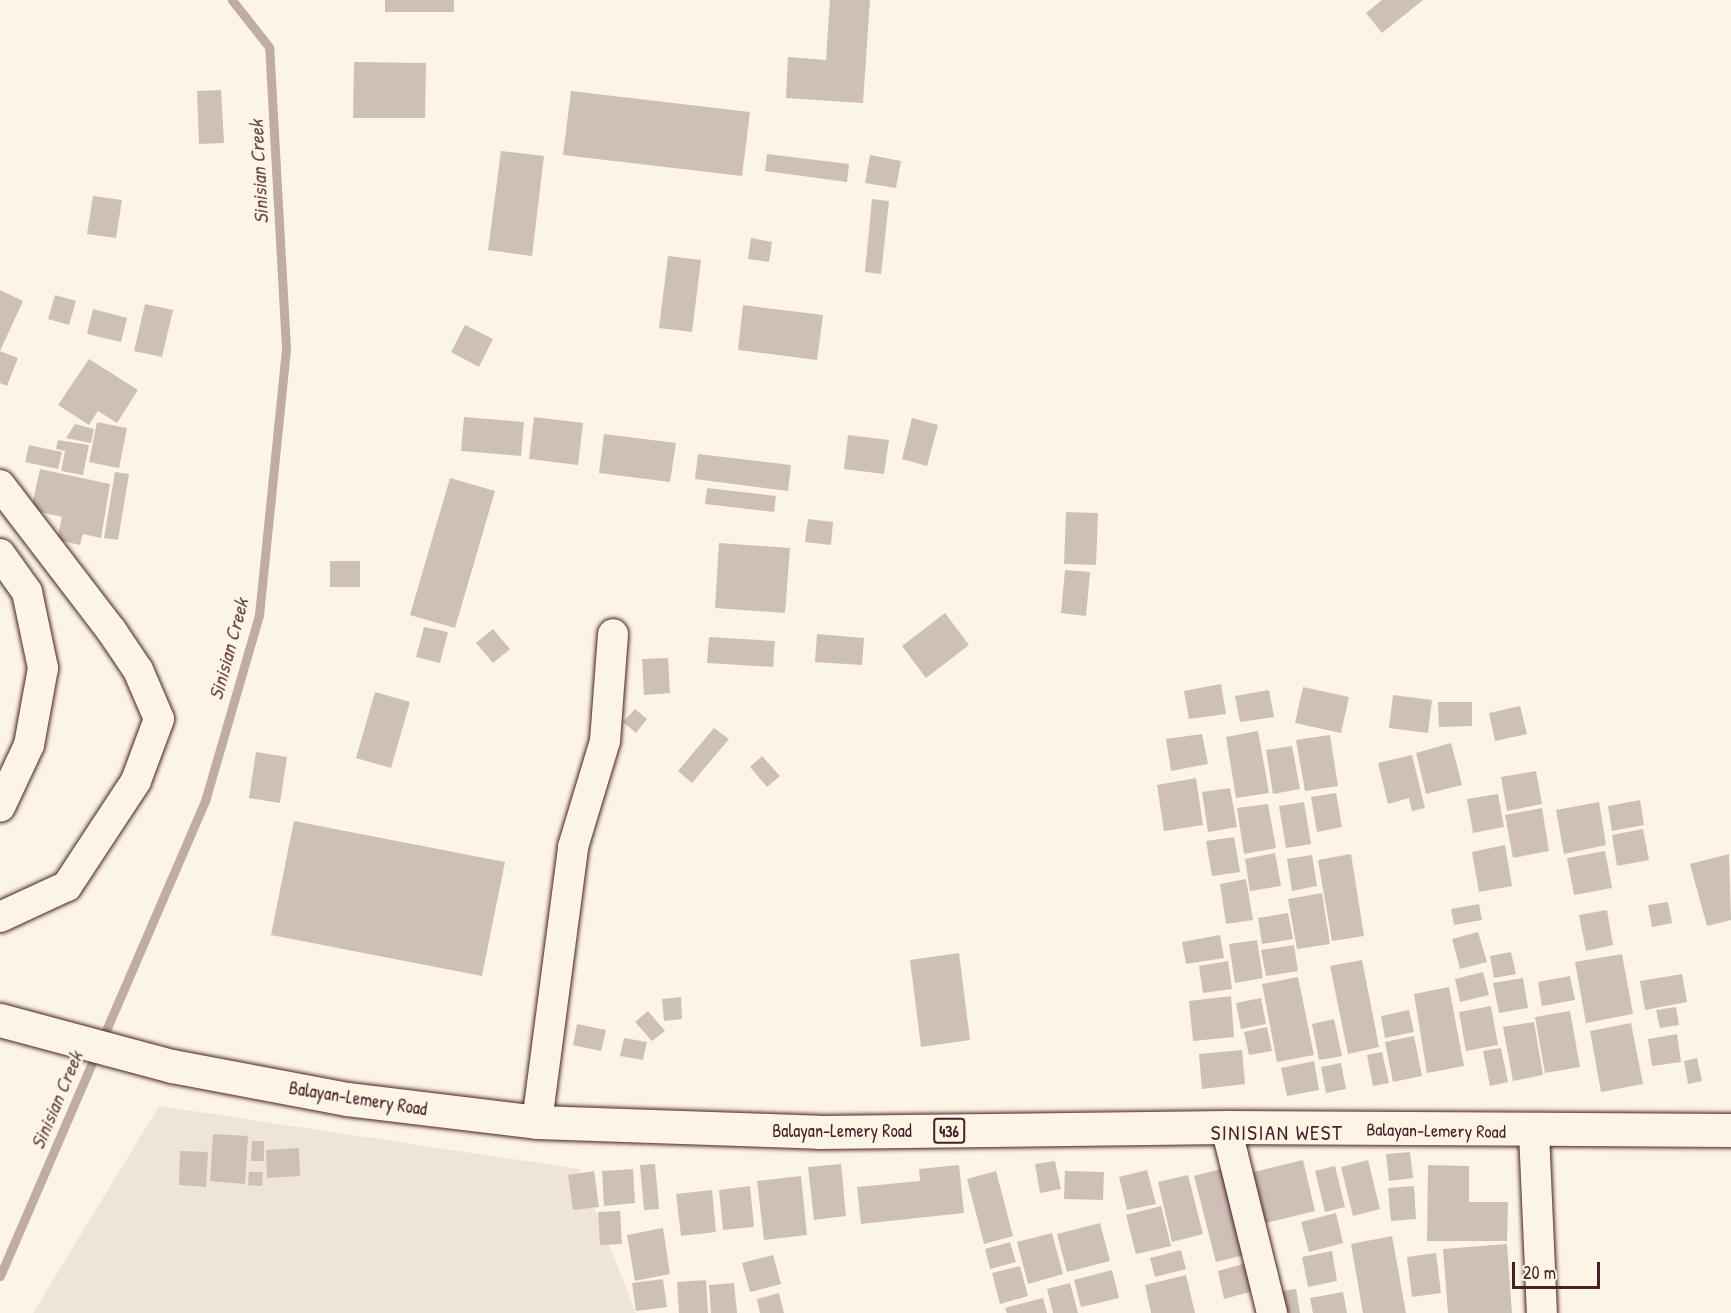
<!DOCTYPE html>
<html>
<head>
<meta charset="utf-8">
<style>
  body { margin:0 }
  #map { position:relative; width:1731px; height:1313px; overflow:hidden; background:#fcf5e5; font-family:"Patrick Hand",sans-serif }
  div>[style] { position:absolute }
  .built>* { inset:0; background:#eee5d7 }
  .stream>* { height:9px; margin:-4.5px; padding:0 4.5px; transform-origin:4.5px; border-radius:4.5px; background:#c0aca5 }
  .building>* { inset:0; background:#cfc0b7 }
  .roads { filter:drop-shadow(0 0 2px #4a1f2b) drop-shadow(0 0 2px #4a1f2b) }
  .minor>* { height:30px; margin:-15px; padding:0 15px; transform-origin:15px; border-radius:15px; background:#fcf5e5 }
  .major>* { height:33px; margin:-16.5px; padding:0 16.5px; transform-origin:16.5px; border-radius:16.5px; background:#fcf5e5 }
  span { translate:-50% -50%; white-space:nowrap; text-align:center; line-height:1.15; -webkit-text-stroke:4.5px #fcf5e5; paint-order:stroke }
  .shield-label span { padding:2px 4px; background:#fcf5e5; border:2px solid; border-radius:4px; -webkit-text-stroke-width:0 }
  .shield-label { font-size:16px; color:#4a1f2b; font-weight:700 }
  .street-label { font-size:18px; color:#4a1f2b }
  .water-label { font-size:20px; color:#6d4950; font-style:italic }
  .quarter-label { font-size:21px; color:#4a1f2b; letter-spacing:1.5px }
  .scale { position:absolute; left:1512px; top:1262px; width:88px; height:27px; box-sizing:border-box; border:3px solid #4a1f2b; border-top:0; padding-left:8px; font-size:18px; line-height:21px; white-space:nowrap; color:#4a1f2b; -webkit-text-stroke:4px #fcf5e5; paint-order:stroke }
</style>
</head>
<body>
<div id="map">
  <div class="built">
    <i style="clip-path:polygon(159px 1106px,579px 1169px,636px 1313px,33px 1313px)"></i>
  </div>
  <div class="stream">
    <i style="left:0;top:1276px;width:517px;rotate:-66.66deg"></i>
    <i style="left:205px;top:801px;width:194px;rotate:-73.8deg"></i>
    <i style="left:259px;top:615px;width:268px;rotate:-84.2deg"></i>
    <i style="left:286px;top:348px;width:301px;rotate:-93.2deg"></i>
    <i style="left:269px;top:47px;width:60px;rotate:-128.2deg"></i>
  </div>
  <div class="building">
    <i style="clip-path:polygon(385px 0,454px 0,454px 12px,385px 12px)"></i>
    <i style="clip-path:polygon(830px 0,870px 0,863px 103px,786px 98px,788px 57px,826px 60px)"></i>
    <i style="clip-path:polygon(1382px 0,1423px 0,1382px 33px,1366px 13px)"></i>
    <i style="clip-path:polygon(354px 62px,426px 63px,425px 118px,353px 118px)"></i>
    <i style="clip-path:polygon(221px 90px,224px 143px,199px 144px,197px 91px)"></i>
    <i style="clip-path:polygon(571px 91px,750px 112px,742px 176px,563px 155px)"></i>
    <i style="clip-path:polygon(501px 151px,544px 156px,532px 256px,488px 250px)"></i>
    <i style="clip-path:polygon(767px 154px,849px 164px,847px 182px,765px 171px)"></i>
    <i style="clip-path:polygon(870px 155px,901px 161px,896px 188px,865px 183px)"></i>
    <i style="clip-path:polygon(93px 196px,122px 200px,116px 238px,87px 234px)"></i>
    <i style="clip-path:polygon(872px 199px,889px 201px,881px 274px,865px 272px)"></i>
    <i style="clip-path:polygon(751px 238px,772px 242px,769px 262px,748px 259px)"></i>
    <i style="clip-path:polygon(668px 256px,701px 260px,692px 332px,659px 328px)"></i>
    <i style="clip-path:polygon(0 290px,23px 301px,0 351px)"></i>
    <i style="clip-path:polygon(55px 295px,76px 301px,69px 325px,48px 319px)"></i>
    <i style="clip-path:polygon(145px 304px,173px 310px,162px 357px,134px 351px)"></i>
    <i style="clip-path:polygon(743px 305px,823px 315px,817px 360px,738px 350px)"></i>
    <i style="clip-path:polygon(93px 309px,127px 318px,121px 342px,87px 334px)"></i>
    <i style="clip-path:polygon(465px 325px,493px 339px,479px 367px,451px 352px)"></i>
    <i style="clip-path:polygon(0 351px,18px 358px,7px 386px,0 383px)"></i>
    <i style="clip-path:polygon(89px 359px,138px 390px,117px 423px,98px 411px,89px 425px,58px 405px)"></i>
    <i style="clip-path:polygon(464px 417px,524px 422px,521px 456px,461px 451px)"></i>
    <i style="clip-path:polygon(534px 417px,583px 423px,578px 465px,529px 459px)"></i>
    <i style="clip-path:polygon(912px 418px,938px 425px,927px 466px,902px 459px)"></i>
    <i style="clip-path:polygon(97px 422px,127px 428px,119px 468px,89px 462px)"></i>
    <i style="clip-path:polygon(75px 424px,94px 429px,91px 443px,66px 438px)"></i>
    <i style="clip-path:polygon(604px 434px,676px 443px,670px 482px,599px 473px)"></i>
    <i style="clip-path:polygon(848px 435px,889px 440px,884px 474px,844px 469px)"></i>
    <i style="clip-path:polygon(58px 440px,89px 445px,83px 475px,61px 471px,65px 451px,56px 449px)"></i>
    <i style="clip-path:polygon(29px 445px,62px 452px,58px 469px,25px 462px)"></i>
    <i style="clip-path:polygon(698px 454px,791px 465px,788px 491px,695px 479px)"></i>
    <i style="clip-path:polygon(40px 469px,110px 484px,101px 538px,83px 534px,80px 545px,57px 540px,62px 517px,31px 510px)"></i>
    <i style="clip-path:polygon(115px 472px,129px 474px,118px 540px,104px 538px)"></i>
    <i style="clip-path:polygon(450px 478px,495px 491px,455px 628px,410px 615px)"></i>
    <i style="clip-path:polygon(707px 488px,776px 496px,774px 512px,705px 504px)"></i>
    <i style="clip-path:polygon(1066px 512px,1098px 513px,1096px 565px,1064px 564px)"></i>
    <i style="clip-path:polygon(808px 519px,833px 522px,831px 545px,805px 542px)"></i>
    <i style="clip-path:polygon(719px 543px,790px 548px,785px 613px,715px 608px)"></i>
    <i style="clip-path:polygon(330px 561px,360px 561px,360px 587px,330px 587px)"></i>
    <i style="clip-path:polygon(1065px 570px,1090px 572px,1086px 616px,1061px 613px)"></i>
    <i style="clip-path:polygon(945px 613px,969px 645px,926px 678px,902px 646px)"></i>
    <i style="clip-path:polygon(424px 627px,448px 632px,440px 663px,416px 657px)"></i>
    <i style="clip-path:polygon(493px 629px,510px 649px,493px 663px,476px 643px)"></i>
    <i style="clip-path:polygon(817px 634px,864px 638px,862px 665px,815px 662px)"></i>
    <i style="clip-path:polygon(709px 637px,775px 641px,773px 667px,707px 663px)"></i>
    <i style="clip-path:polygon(668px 658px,670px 693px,644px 695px,642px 659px)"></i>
    <i style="clip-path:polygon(1221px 684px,1226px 714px,1189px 719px,1184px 691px)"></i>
    <i style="clip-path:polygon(1303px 687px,1349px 697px,1341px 733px,1295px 723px)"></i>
    <i style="clip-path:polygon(1269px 690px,1274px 717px,1240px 722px,1235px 696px)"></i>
    <i style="clip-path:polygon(375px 692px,410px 702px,391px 768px,356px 758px)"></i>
    <i style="clip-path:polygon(1393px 695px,1432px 700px,1428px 733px,1389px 728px)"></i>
    <i style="clip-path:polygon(1438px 702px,1472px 702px,1472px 726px,1439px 727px)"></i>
    <i style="clip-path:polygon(1520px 706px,1527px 734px,1495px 741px,1489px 713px)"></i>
    <i style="clip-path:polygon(635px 709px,647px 719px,636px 733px,623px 722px)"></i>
    <i style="clip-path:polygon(714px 728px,729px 739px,692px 783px,678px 771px)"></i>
    <i style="clip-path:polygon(1258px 731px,1269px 793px,1236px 798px,1226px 737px)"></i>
    <i style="clip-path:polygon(1202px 734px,1208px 764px,1171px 771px,1166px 739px)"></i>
    <i style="clip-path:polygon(1330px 735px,1338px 786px,1305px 791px,1296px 740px)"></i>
    <i style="clip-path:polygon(1451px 743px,1462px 785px,1426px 794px,1416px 753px)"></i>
    <i style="clip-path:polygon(1292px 746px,1300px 789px,1273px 794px,1266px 750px)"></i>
    <i style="clip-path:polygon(256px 752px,287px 757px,280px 803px,249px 798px)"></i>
    <i style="clip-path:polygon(1412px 755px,1425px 808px,1412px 811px,1409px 798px,1388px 804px,1378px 763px)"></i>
    <i style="clip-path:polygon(762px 756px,780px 776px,767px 787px,750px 767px)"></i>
    <i style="clip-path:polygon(1536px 771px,1542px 804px,1507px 811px,1501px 777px)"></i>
    <i style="clip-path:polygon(1196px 778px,1203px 825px,1164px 831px,1157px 785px)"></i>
    <i style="clip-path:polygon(1230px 788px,1237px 827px,1208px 832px,1202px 792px)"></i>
    <i style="clip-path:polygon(1336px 793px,1342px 827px,1317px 832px,1311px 797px)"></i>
    <i style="clip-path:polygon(1498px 794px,1504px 827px,1473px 833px,1467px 799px)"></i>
    <i style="clip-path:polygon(1640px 800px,1644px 825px,1612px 831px,1608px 806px)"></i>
    <i style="clip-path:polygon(1304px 802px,1311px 844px,1286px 848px,1279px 806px)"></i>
    <i style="clip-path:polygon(1599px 802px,1606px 845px,1564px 854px,1556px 810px)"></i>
    <i style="clip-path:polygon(1268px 804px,1276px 848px,1244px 854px,1237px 808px)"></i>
    <i style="clip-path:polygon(1542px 808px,1549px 851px,1513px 858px,1505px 815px)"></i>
    <i style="clip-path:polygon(294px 821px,505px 862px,482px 976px,271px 935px)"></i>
    <i style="clip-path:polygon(1643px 829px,1649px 860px,1617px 866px,1612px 835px)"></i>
    <i style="clip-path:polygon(1234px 837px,1240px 872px,1212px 876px,1206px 841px)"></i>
    <i style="clip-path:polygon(1505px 845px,1512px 886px,1479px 892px,1472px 852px)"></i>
    <i style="clip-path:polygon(1605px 851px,1612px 888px,1574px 895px,1567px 858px)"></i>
    <i style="clip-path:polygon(1275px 853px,1281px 886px,1250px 891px,1245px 859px)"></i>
    <i style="clip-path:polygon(1351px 854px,1364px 936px,1332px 941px,1318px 860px)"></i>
    <i style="clip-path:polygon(1729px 854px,1731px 920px,1707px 926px,1690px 864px)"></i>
    <i style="clip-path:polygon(1312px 855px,1317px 886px,1292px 891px,1287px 859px)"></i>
    <i style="clip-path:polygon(1246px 879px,1253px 920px,1226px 924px,1220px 884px)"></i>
    <i style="clip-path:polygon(1322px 893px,1330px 944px,1297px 949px,1288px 899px)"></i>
    <i style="clip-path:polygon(1668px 902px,1672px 923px,1652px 927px,1648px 905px)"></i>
    <i style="clip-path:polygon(1479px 904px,1482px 920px,1454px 925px,1451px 909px)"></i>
    <i style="clip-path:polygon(1607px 910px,1613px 945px,1586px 951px,1579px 915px)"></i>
    <i style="clip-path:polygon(1288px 913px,1293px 939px,1262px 944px,1258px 918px)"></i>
    <i style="clip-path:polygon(1478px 932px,1487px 962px,1460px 969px,1452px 939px)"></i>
    <i style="clip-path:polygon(1220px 935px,1224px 958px,1186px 964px,1182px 942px)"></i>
    <i style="clip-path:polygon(1257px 940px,1263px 978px,1235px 983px,1229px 944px)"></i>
    <i style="clip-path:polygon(1294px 945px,1298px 971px,1266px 976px,1261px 950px)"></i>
    <i style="clip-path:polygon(1511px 952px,1516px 974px,1494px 978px,1490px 956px)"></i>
    <i style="clip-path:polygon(959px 953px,970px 1040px,921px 1047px,910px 960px)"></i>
    <i style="clip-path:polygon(1622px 954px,1633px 1014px,1586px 1023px,1575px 962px)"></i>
    <i style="clip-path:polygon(1362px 960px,1379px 1047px,1348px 1054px,1330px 966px)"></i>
    <i style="clip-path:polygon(1228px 961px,1232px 989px,1203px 993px,1199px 966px)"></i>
    <i style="clip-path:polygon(1483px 972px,1489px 995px,1460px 1002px,1455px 979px)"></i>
    <i style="clip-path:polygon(1682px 974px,1687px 1002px,1645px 1010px,1640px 981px)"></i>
    <i style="clip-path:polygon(1570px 976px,1575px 1000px,1542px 1006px,1538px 982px)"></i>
    <i style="clip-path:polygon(1298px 977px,1314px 1055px,1277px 1062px,1262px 984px)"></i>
    <i style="clip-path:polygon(1523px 978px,1528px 1008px,1499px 1013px,1493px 983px)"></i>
    <i style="clip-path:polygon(1449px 987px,1464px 1066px,1427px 1073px,1414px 994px)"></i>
    <i style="clip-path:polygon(1231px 996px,1234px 1037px,1193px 1041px,1189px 1001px)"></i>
    <i style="clip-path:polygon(681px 997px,682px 1019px,664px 1021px,662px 999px)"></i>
    <i style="clip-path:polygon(1261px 998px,1266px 1024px,1241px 1029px,1236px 1003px)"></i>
    <i style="clip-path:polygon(1491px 1006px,1498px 1045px,1466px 1051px,1459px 1012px)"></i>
    <i style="clip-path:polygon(1676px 1007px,1679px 1025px,1660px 1028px,1656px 1010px)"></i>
    <i style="clip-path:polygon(1409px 1010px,1414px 1032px,1385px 1038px,1381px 1016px)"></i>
    <i style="clip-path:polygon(648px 1011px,665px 1031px,652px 1041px,635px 1022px)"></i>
    <i style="clip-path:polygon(1570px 1011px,1580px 1067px,1545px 1073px,1535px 1017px)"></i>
    <i style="clip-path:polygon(1334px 1019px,1342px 1056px,1319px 1060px,1312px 1024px)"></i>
    <i style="clip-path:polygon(1534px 1022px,1543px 1075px,1513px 1081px,1503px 1027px)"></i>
    <i style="clip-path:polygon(1631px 1023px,1643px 1084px,1601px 1092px,1590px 1031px)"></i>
    <i style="clip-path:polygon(577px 1024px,606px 1030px,601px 1051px,573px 1045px)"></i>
    <i style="clip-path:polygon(1267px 1027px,1272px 1051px,1249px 1055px,1244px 1032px)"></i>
    <i style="clip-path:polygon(1677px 1034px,1681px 1062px,1652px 1066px,1648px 1039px)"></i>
    <i style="clip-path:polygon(1414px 1036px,1422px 1076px,1393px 1082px,1385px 1042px)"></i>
    <i style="clip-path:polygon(624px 1038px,647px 1042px,643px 1060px,620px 1056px)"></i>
    <i style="clip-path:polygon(1501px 1048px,1508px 1082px,1490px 1086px,1483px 1051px)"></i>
    <i style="clip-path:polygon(1242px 1050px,1245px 1084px,1202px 1089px,1199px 1054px)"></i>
    <i style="clip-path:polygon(1382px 1052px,1389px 1083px,1373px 1086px,1367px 1055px)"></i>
    <i style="clip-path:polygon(1697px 1058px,1702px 1081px,1688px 1084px,1684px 1061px)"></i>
    <i style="clip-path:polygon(1314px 1061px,1319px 1090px,1287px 1096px,1281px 1068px)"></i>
    <i style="clip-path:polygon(1341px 1063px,1346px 1089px,1326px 1093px,1321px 1067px)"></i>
    <i style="clip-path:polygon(213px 1134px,248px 1136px,245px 1184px,210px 1181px)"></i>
    <i style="clip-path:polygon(252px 1141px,264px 1141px,264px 1161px,251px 1161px)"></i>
    <i style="clip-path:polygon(299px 1148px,300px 1176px,267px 1178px,266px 1150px)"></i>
    <i style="clip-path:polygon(180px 1151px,208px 1152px,206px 1187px,179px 1185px)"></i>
    <i style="clip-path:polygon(1410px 1152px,1413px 1178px,1389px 1181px,1386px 1154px)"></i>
    <i style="clip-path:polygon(1303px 1160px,1315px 1211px,1262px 1224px,1250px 1173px)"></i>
    <i style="clip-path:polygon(1368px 1160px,1380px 1209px,1353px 1216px,1341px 1167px)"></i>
    <i style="clip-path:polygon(1055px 1161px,1061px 1189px,1040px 1193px,1035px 1164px)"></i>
    <i style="clip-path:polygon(655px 1164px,659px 1209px,644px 1210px,640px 1165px)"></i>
    <i style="clip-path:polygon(841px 1164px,846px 1216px,814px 1220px,808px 1167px)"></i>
    <i style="clip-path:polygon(959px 1165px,964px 1213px,861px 1224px,857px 1187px,920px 1181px,919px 1169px)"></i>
    <i style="clip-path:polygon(1428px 1165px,1469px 1166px,1469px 1202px,1508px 1202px,1507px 1241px,1427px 1241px)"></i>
    <i style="clip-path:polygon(1335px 1166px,1345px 1207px,1325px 1212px,1315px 1171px)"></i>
    <i style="clip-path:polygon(1228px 1167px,1249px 1254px,1216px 1262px,1194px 1176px)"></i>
    <i style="clip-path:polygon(633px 1169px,635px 1203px,604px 1206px,602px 1171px)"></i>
    <i style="clip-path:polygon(1147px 1170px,1156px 1204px,1127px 1210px,1119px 1177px)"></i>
    <i style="clip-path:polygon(594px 1171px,599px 1207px,573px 1210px,568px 1175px)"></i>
    <i style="clip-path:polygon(996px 1171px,1013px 1236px,984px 1244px,967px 1179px)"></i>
    <i style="clip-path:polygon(1065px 1171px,1104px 1172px,1103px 1200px,1064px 1199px)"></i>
    <i style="clip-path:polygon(249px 1172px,263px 1172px,262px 1186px,248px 1185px)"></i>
    <i style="clip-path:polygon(1188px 1175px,1203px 1234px,1172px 1242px,1158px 1182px)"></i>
    <i style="clip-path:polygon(801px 1176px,807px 1235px,764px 1240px,757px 1181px)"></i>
    <i style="clip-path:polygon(750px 1186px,754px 1227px,723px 1230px,719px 1190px)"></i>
    <i style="clip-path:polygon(1414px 1186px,1416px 1219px,1391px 1221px,1388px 1188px)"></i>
    <i style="clip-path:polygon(712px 1190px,716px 1232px,681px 1236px,676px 1194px)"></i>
    <i style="clip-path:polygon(1161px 1206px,1171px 1246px,1136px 1254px,1126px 1215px)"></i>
    <i style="clip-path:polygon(620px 1211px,622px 1244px,600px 1245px,598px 1212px)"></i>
    <i style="clip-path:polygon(1336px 1213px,1343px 1243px,1309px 1252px,1301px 1222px)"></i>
    <i style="clip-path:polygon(1100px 1223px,1110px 1261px,1067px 1272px,1057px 1234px)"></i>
    <i style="clip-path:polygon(663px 1228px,670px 1274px,635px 1281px,627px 1235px)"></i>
    <i style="clip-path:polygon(1052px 1233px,1063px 1274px,1028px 1284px,1017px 1242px)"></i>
    <i style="clip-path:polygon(1392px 1236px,1406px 1313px,1363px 1313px,1351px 1244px)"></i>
    <i style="clip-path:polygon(1010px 1242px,1016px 1262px,990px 1269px,985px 1249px)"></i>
    <i style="clip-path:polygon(1507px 1244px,1512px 1313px,1448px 1313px,1443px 1249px)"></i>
    <i style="clip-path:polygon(1181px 1250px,1186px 1269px,1155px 1277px,1150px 1258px)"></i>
    <i style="clip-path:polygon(1332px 1251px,1337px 1281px,1308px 1287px,1302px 1257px)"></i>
    <i style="clip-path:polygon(1436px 1253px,1441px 1293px,1412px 1297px,1407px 1257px)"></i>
    <i style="clip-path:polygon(773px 1255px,781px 1284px,750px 1292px,742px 1263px)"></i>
    <i style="clip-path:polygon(1250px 1262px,1257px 1290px,1224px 1299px,1218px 1271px)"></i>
    <i style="clip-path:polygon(1020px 1266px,1028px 1296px,1000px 1304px,992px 1273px)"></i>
    <i style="clip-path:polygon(1112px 1270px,1119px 1298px,1081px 1307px,1074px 1280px)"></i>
    <i style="clip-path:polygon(1186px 1275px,1195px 1313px,1151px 1313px,1145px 1285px)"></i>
    <i style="clip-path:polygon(663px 1279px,667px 1307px,636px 1311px,632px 1283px)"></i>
    <i style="clip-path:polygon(706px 1280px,708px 1313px,679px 1313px,677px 1282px)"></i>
    <i style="clip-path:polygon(734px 1283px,737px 1313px,711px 1313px,709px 1285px)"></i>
    <i style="clip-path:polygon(1070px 1283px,1078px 1313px,1053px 1313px,1047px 1289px)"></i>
    <i style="clip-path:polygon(1296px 1289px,1300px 1313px,1280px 1313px,1276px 1292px)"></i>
    <i style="clip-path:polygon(1343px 1292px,1347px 1313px,1313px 1313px,1310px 1298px)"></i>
    <i style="clip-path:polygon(779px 1293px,784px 1313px,760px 1313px,757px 1299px)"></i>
    <i style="clip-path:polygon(1043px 1298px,1047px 1313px,1007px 1313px,1005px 1308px)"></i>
  </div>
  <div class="roads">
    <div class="minor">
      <i style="left:0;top:485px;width:183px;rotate:52.6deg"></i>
      <i style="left:111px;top:630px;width:48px;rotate:56deg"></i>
      <i style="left:138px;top:670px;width:53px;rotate:66.8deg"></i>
      <i style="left:159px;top:719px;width:66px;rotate:110.4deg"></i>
      <i style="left:136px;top:781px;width:126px;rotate:123.3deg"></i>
      <i style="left:67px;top:886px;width:74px;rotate:155.2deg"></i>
      <i style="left:0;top:554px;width:47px;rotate:54.6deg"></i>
      <i style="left:27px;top:592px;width:78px;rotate:78.1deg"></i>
      <i style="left:43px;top:668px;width:78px;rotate:100.3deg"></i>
      <i style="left:29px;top:745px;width:68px;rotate:115.1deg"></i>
      <i style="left:537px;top:1122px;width:277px;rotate:-82.5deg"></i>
      <i style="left:573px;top:847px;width:111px;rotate:-73.2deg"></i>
      <i style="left:605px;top:741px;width:107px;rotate:-85.7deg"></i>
      <i style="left:1226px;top:1127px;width:192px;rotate:76.1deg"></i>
      <i style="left:1534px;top:1132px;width:181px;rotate:87.5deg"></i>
    </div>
    <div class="major">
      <i style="left:0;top:1020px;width:178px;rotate:15deg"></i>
      <i style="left:172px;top:1066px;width:178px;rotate:10.7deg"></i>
      <i style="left:347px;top:1099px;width:191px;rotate:6.9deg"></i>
      <i style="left:537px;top:1122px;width:282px;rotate:2deg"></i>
      <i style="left:819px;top:1132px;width:407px;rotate:-0.7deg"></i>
      <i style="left:1226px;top:1127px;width:505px;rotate:0.34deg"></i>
    </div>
  </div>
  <div class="shield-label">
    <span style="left:949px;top:1131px">436</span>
  </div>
  <div class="street-label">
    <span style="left:358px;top:1099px;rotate:9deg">Balayan-Lemery Road</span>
    <span style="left:842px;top:1131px">Balayan-Lemery Road</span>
    <span style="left:1436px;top:1131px;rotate:1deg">Balayan-Lemery Road</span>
  </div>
  <div class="water-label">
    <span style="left:258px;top:172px;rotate:-93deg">Sinisian Creek</span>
    <span style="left:228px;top:649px;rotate:-75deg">Sinisian Creek</span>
    <span style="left:56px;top:1100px;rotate:-67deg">Sinisian Creek</span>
  </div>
  <div class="quarter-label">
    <span style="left:1277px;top:1133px">SINISIAN WEST</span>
  </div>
  <div class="scale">20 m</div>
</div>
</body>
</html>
